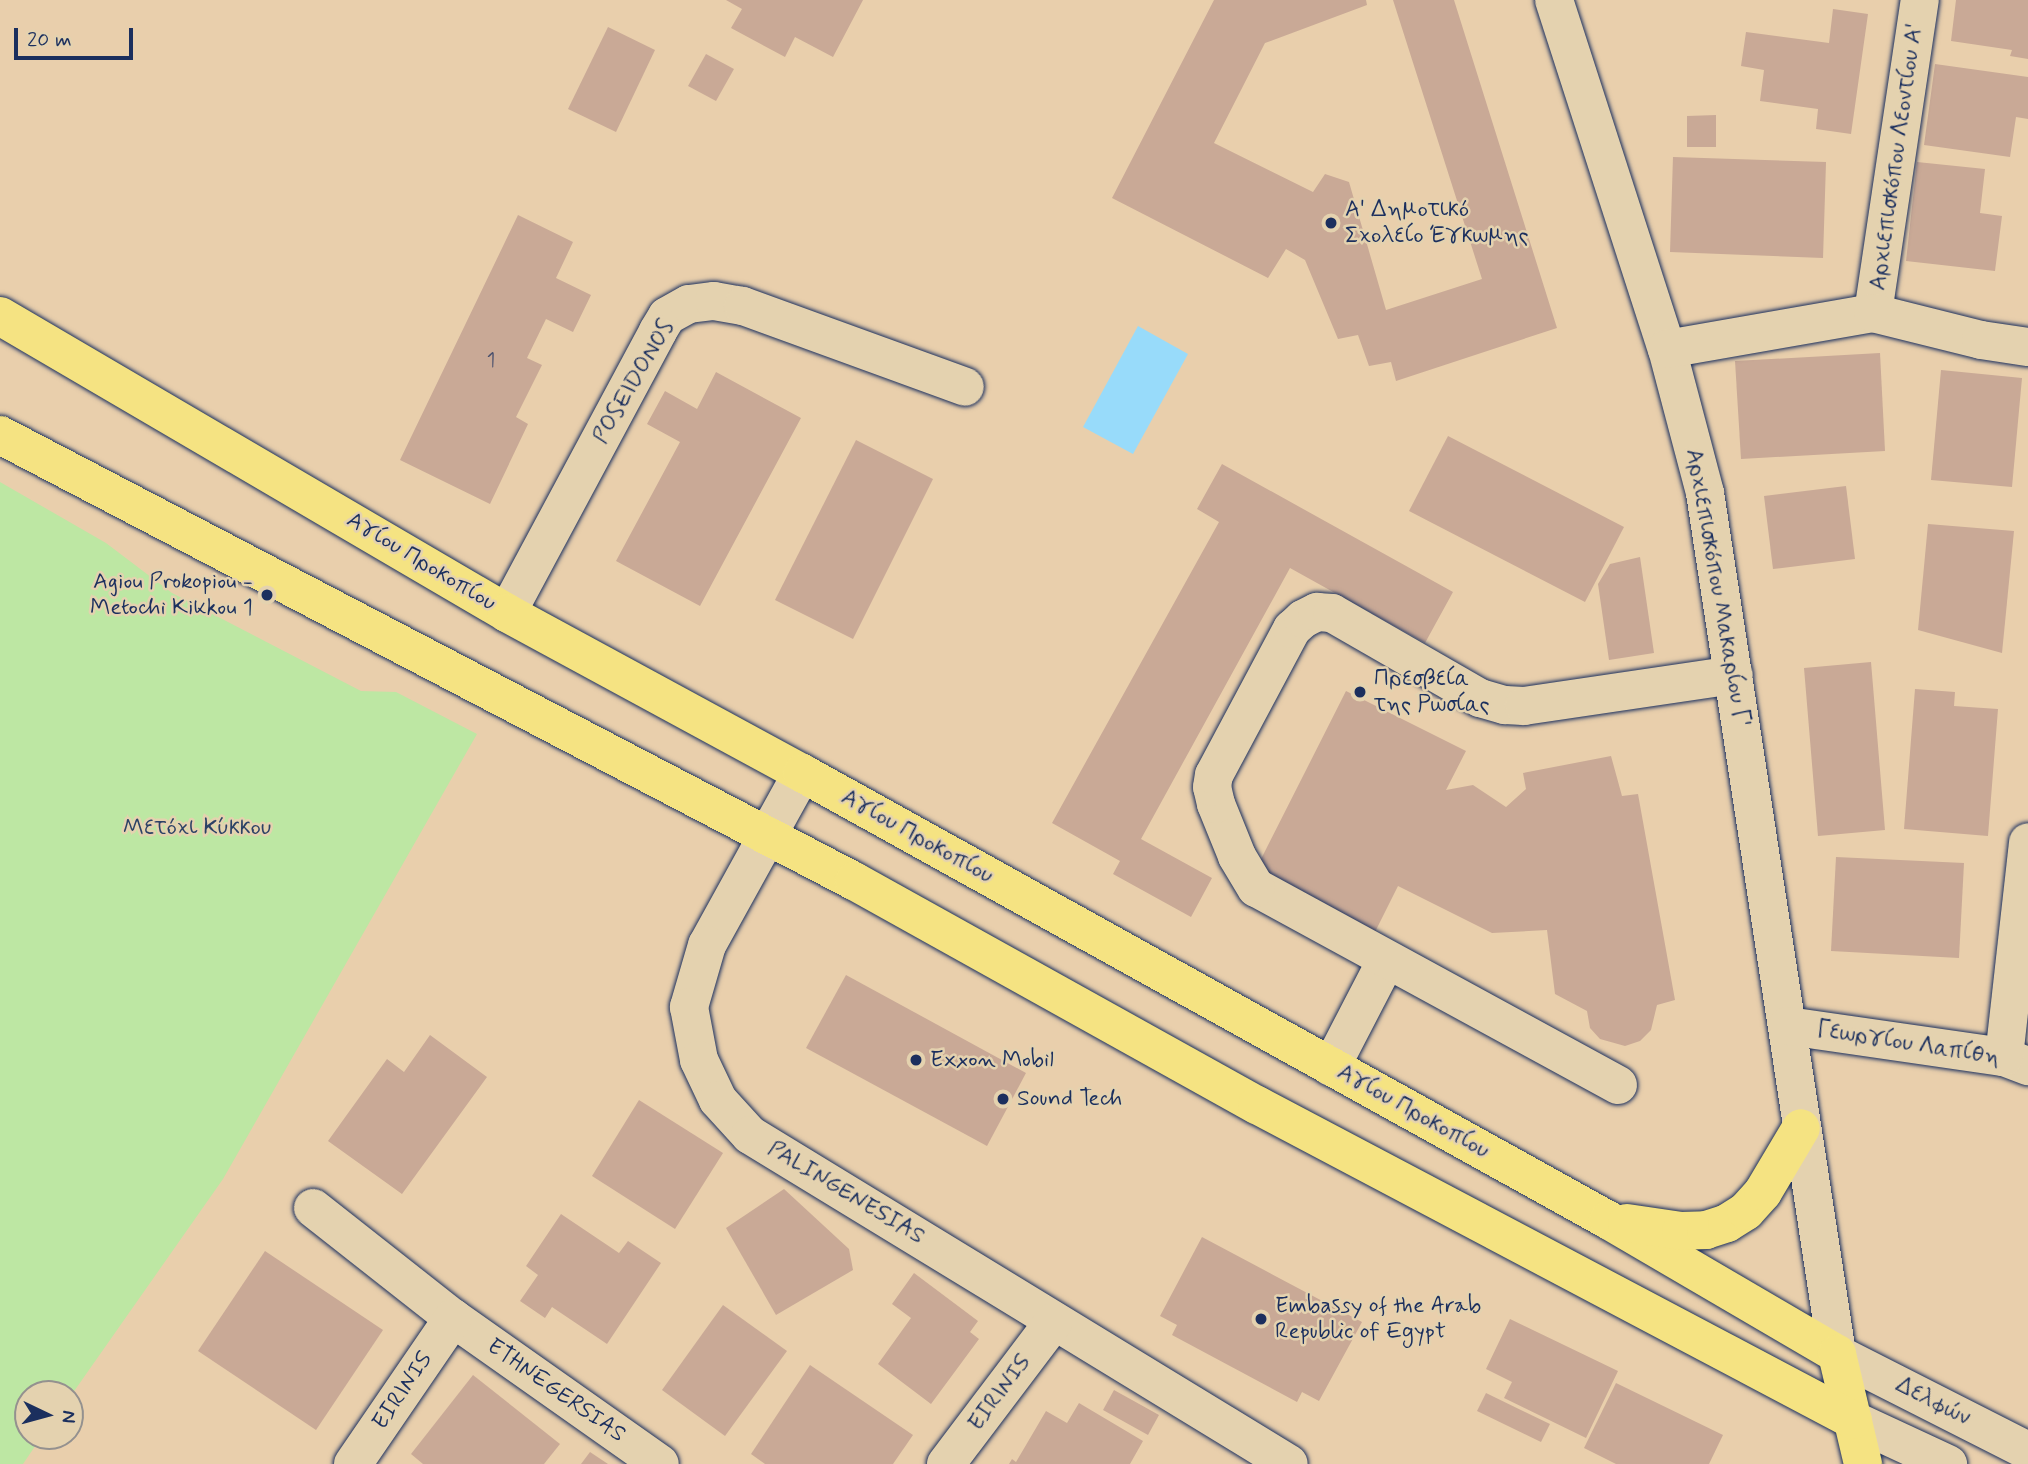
<!DOCTYPE html>
<html>
<head>
<meta charset="utf-8">
<style>
  body { margin:0 }
  #map { position:relative; width:2028px; height:1464px; overflow:hidden; background:#e9cfac; font-family:Mynerve,sans-serif }
  div>[style] { position:absolute }
  .green>* { inset:0; background:#bde7a3 }
  .water>* { inset:0; background:#98dbfa }
  .building>* { inset:0; background:#c9a996 }
  .roads { filter:drop-shadow(0 0 2px #1b2f5e) drop-shadow(0 0 2px #1b2f5e) }
  .minor>* { height:38px; margin:-19px; padding:0 19px; transform-origin:19px; border-radius:19px; background:#e4d2af }
  .major>* { height:38px; margin:-19px; padding:0 19px; transform-origin:19px; border-radius:19px; background:#f5e382 }
  .dots>* { width:19px; height:19px; translate:-50% -50%; box-sizing:border-box; border:4px solid #e4d2af; border-radius:50% }
  span { translate:-50% -50%; white-space:nowrap; text-align:center; line-height:1.15; -webkit-text-stroke:5px #e4d2af; paint-order:stroke }
  .number-label { font-size:19px; color:#464e6c }
  .number-label span { -webkit-text-stroke-width:0 }
  .street-label { font-size:23px; color:#1b2f5e }
  .poi-label { font-size:23px; color:#1b2f5e }
  .left { translate:0 -50%; text-align:left }
  .right { translate:-100% -50%; text-align:right }
  .park-label { font-size:23px; color:#2b4165 }
  .north { position:absolute; left:14px; top:1380px; width:70px; height:70px; box-sizing:border-box; background:#e4d2af; border:2px solid #94918f; border-radius:50%; rotate:95deg; font-size:19px; font-weight:700; line-height:28px; text-align:center; color:#1b2f5e }
  .north::after { content:''; display:block; margin:auto; width:24px; height:32px; background:#1b2f5e; clip-path:polygon(50% 0,100% 100%,50% 72%,0 100%) }
  .scale { position:absolute; left:14px; top:28px; width:119px; height:32px; box-sizing:border-box; border:4px solid #1b2f5e; border-top:0; padding-left:9px; font-size:21px; line-height:24px; white-space:nowrap; color:#1b2f5e; -webkit-text-stroke:5px #e4d2af; paint-order:stroke }
</style>
</head>
<body>
<div id="map">
  <div class="green">
    <i style="clip-path:polygon(0 482px,106px 543px,172px 593px,361px 691px,396px 692px,477px 734px,223px 1179px,70px 1397px,70px 1394px,28px 1394px,28px 1436px,42px 1436px,23px 1464px,0 1464px)"></i>
  </div>
  <div class="water">
    <i style="clip-path:polygon(1138px 326px,1188px 354px,1133px 454px,1083px 427px)"></i>
  </div>
  <div class="building">
    <i style="clip-path:polygon(726px 0,863px 0,833px 57px,795px 37px,785px 57px,731px 28px,742px 9px)"></i>
    <i style="clip-path:polygon(1214px 0,1366px 0,1367px 5px,1265px 43px,1214px 143px,1313px 192px,1325px 174px,1349px 182px,1386px 310px,1482px 279px,1393px 0,1454px 0,1557px 328px,1396px 381px,1391px 362px,1369px 366px,1358px 335px,1338px 339px,1305px 260px,1286px 249px,1268px 278px,1112px 198px)"></i>
    <i style="clip-path:polygon(1956px 0,2028px 0,2028px 59px,2010px 56px,2012px 50px,1951px 41px)"></i>
    <i style="clip-path:polygon(1833px 9px,1868px 14px,1851px 134px,1816px 129px,1818px 109px,1760px 101px,1764px 70px,1741px 66px,1746px 32px,1829px 43px)"></i>
    <i style="clip-path:polygon(608px 27px,655px 50px,616px 132px,568px 109px)"></i>
    <i style="clip-path:polygon(706px 54px,734px 69px,716px 101px,688px 86px)"></i>
    <i style="clip-path:polygon(1935px 64px,2028px 77px,2028px 119px,2016px 117px,2010px 157px,1924px 145px)"></i>
    <i style="clip-path:polygon(1716px 115px,1716px 147px,1687px 147px,1687px 116px)"></i>
    <i style="clip-path:polygon(1673px 157px,1826px 162px,1823px 258px,1670px 252px)"></i>
    <i style="clip-path:polygon(1917px 162px,1985px 169px,1980px 213px,2002px 216px,1995px 271px,1906px 261px)"></i>
    <i style="clip-path:polygon(518px 215px,573px 242px,556px 278px,591px 295px,573px 332px,546px 319px,527px 358px,542px 365px,516px 417px,528px 424px,490px 504px,400px 460px)"></i>
    <i style="clip-path:polygon(1880px 353px,1885px 451px,1741px 459px,1735px 361px)"></i>
    <i style="clip-path:polygon(1941px 370px,2022px 378px,2012px 487px,1931px 480px)"></i>
    <i style="clip-path:polygon(716px 372px,801px 418px,700px 606px,616px 561px,680px 442px,647px 424px,665px 391px,697px 409px)"></i>
    <i style="clip-path:polygon(1448px 436px,1624px 527px,1585px 602px,1409px 511px)"></i>
    <i style="clip-path:polygon(856px 440px,933px 479px,853px 639px,775px 600px)"></i>
    <i style="clip-path:polygon(1222px 464px,1453px 592px,1425px 643px,1290px 568px,1141px 839px,1212px 878px,1191px 917px,1113px 874px,1120px 861px,1052px 823px,1219px 522px,1197px 509px)"></i>
    <i style="clip-path:polygon(1846px 486px,1855px 559px,1773px 569px,1764px 496px)"></i>
    <i style="clip-path:polygon(1928px 524px,2014px 531px,2002px 653px,1918px 630px)"></i>
    <i style="clip-path:polygon(1640px 557px,1654px 653px,1609px 660px,1598px 584px,1610px 564px)"></i>
    <i style="clip-path:polygon(1871px 662px,1885px 830px,1818px 836px,1804px 668px)"></i>
    <i style="clip-path:polygon(1915px 689px,1955px 692px,1954px 706px,1998px 709px,1988px 836px,1904px 829px)"></i>
    <i style="clip-path:polygon(1346px 691px,1466px 751px,1446px 790px,1473px 785px,1506px 807px,1526px 789px,1523px 773px,1611px 756px,1622px 796px,1638px 794px,1675px 1000px,1657px 1005px,1651px 1030px,1640px 1041px,1625px 1046px,1600px 1039px,1590px 1028px,1587px 1011px,1555px 994px,1547px 930px,1492px 933px,1398px 886px,1375px 932px,1255px 871px)"></i>
    <i style="clip-path:polygon(1836px 857px,1964px 863px,1959px 958px,1831px 951px)"></i>
    <i style="clip-path:polygon(846px 975px,1026px 1073px,987px 1146px,806px 1048px)"></i>
    <i style="clip-path:polygon(430px 1035px,487px 1077px,402px 1194px,328px 1141px,387px 1059px,404px 1072px)"></i>
    <i style="clip-path:polygon(639px 1100px,723px 1153px,675px 1229px,592px 1176px)"></i>
    <i style="clip-path:polygon(784px 1189px,849px 1249px,853px 1270px,776px 1315px,726px 1228px)"></i>
    <i style="clip-path:polygon(561px 1214px,619px 1253px,628px 1241px,661px 1263px,607px 1344px,552px 1307px,545px 1318px,520px 1301px,538px 1275px,526px 1266px)"></i>
    <i style="clip-path:polygon(1202px 1237px,1362px 1322px,1319px 1401px,1302px 1392px,1297px 1402px,1172px 1335px,1177px 1325px,1160px 1316px)"></i>
    <i style="clip-path:polygon(265px 1251px,383px 1330px,316px 1430px,198px 1351px)"></i>
    <i style="clip-path:polygon(914px 1273px,978px 1321px,970px 1332px,979px 1339px,931px 1404px,878px 1364px,911px 1318px,892px 1304px)"></i>
    <i style="clip-path:polygon(723px 1305px,787px 1351px,725px 1436px,662px 1390px)"></i>
    <i style="clip-path:polygon(1510px 1319px,1618px 1371px,1586px 1438px,1504px 1398px,1512px 1382px,1486px 1369px)"></i>
    <i style="clip-path:polygon(810px 1365px,913px 1435px,893px 1464px,765px 1464px,751px 1454px)"></i>
    <i style="clip-path:polygon(473px 1375px,560px 1444px,544px 1464px,423px 1464px,411px 1454px)"></i>
    <i style="clip-path:polygon(1616px 1383px,1723px 1435px,1709px 1464px,1616px 1464px,1584px 1448px)"></i>
    <i style="clip-path:polygon(1114px 1390px,1159px 1415px,1148px 1435px,1103px 1410px)"></i>
    <i style="clip-path:polygon(1486px 1393px,1550px 1424px,1541px 1442px,1477px 1411px)"></i>
    <i style="clip-path:polygon(1079px 1403px,1143px 1441px,1130px 1464px,1009px 1464px,1012px 1459px,1016px 1462px,1046px 1411px,1067px 1423px)"></i>
    <i style="clip-path:polygon(590px 1452px,608px 1464px,581px 1464px)"></i>
  </div>
  <div class="roads">
    <div class="minor">
      <i style="left:1554px;top:0;width:367px;rotate:72.1deg"></i>
      <i style="left:1667px;top:349px;width:149px;rotate:75.2deg"></i>
      <i style="left:1705px;top:493px;width:871px;rotate:81.28deg"></i>
      <i style="left:1837px;top:1354px;width:214px;rotate:26.9deg"></i>
      <i style="left:1873px;top:313px;width:317px;rotate:-81.5deg"></i>
      <i style="left:1667px;top:349px;width:209px;rotate:-9.9deg"></i>
      <i style="left:1873px;top:313px;width:111px;rotate:14deg"></i>
      <i style="left:1981px;top:340px;width:48px;rotate:8.5deg"></i>
      <i style="left:507px;top:613px;width:320px;rotate:-61.8deg"></i>
      <i style="left:658px;top:331px;width:17px;rotate:-59deg"></i>
      <i style="left:667px;top:316px;width:25px;rotate:-29deg"></i>
      <i style="left:689px;top:304px;width:25px;rotate:-7deg"></i>
      <i style="left:714px;top:301px;width:29px;rotate:10deg"></i>
      <i style="left:743px;top:306px;width:236px;rotate:20deg"></i>
      <i style="left:802px;top:773px;width:196px;rotate:118.9deg"></i>
      <i style="left:707px;top:945px;width:65px;rotate:106.2deg"></i>
      <i style="left:689px;top:1007px;width:54px;rotate:79.3deg"></i>
      <i style="left:699px;top:1060px;width:44px;rotate:64.6deg"></i>
      <i style="left:718px;top:1100px;width:47px;rotate:47.6deg"></i>
      <i style="left:750px;top:1135px;width:631px;rotate:31.4deg"></i>
      <i style="left:1788px;top:1026px;width:218px;rotate:8.2deg"></i>
      <i style="left:2004px;top:1057px;width:26px;rotate:21deg"></i>
      <i style="left:2004px;top:1057px;width:216px;rotate:-83.6deg"></i>
      <i style="left:1331px;top:1067px;width:119px;rotate:-62.6deg"></i>
      <i style="left:1618px;top:1085px;width:412px;rotate:-151.4deg"></i>
      <i style="left:1256px;top:888px;width:37px;rotate:-121deg"></i>
      <i style="left:1237px;top:856px;width:56px;rotate:-112deg"></i>
      <i style="left:1216px;top:804px;width:17px;rotate:-103deg"></i>
      <i style="left:1212px;top:787px;width:12px;rotate:-81deg"></i>
      <i style="left:1214px;top:775px;width:166px;rotate:-61.9deg"></i>
      <i style="left:1292px;top:629px;width:15px;rotate:-42deg"></i>
      <i style="left:1303px;top:619px;width:16px;rotate:-27deg"></i>
      <i style="left:1317px;top:612px;width:15px;rotate:4deg"></i>
      <i style="left:1332px;top:613px;width:171px;rotate:29.9deg"></i>
      <i style="left:1480px;top:698px;width:26px;rotate:16deg"></i>
      <i style="left:1505px;top:705px;width:19px;rotate:3deg"></i>
      <i style="left:1524px;top:706px;width:212px;rotate:-8.4deg"></i>
      <i style="left:313px;top:1208px;width:178px;rotate:38.2deg"></i>
      <i style="left:453px;top:1318px;width:253px;rotate:35.2deg"></i>
      <i style="left:1853px;top:1420px;width:105px;rotate:24.9deg"></i>
      <i style="left:353px;top:1464px;width:177px;rotate:-55.6deg"></i>
      <i style="left:946px;top:1464px;width:179px;rotate:-52.9deg"></i>
    </div>
    <div class="major">
      <i style="left:0;top:316px;width:588px;rotate:30.36deg"></i>
      <i style="left:507px;top:613px;width:336px;rotate:28.5deg"></i>
      <i style="left:802px;top:773px;width:922px;rotate:29.01deg"></i>
      <i style="left:1608px;top:1220px;width:265px;rotate:30.3deg"></i>
      <i style="left:1837px;top:1354px;width:113px;rotate:76.7deg"></i>
      <i style="left:0;top:435px;width:963px;rotate:27.58deg"></i>
      <i style="left:854px;top:881px;width:461px;rotate:29.1deg"></i>
      <i style="left:1257px;top:1105px;width:674px;rotate:27.86deg"></i>
      <i style="left:1627px;top:1223px;width:55px;rotate:8.4deg"></i>
      <i style="left:1681px;top:1231px;width:25px;rotate:-2deg"></i>
      <i style="left:1706px;top:1230px;width:22px;rotate:-18deg"></i>
      <i style="left:1727px;top:1223px;width:22px;rotate:-32deg"></i>
      <i style="left:1746px;top:1211px;width:25px;rotate:-48deg"></i>
      <i style="left:1763px;top:1192px;width:74px;rotate:-59.3deg"></i>
    </div>
  </div>
  <div class="dots">
    <i style="left:1331px;top:223px;background:#1b2f5e"></i>
    <i style="left:267px;top:595px;background:#1b2f5e"></i>
    <i style="left:1360px;top:692px;background:#1b2f5e"></i>
    <i style="left:916px;top:1060px;background:#1b2f5e"></i>
    <i style="left:1003px;top:1099px;background:#1b2f5e"></i>
    <i style="left:1261px;top:1319px;background:#1b2f5e"></i>
  </div>
  <div class="number-label">
    <span style="left:491px;top:361px">1</span>
  </div>
  <div class="street-label">
    <span style="left:1897px;top:157px;rotate:-82deg">Αρχιεπισκόπου Λεοντίου Α'</span>
    <span style="left:634px;top:382px;rotate:-60deg">POSEIDONOS</span>
    <span style="left:421px;top:562px;rotate:31deg">Αγίου Προκοπίου</span>
    <span style="left:1717px;top:588px;rotate:80deg">Αρχιεπισκόπου Μακαρίου Γ'</span>
    <span style="left:917px;top:837px;rotate:29deg">Αγίου Προκοπίου</span>
    <span style="left:1908px;top:1044px;rotate:9deg">Γεωργίου Λαπίθη</span>
    <span style="left:1413px;top:1112px;rotate:29deg">Αγίου Προκοπίου</span>
    <span style="left:846px;top:1193px;rotate:31deg">PALINGENESIAS</span>
    <span style="left:403px;top:1391px;rotate:-56deg">EIRINIS</span>
    <span style="left:556px;top:1391px;rotate:35deg">ETHNEGERSIAS</span>
    <span style="left:1000px;top:1393px;rotate:-53deg">EIRINIS</span>
    <span style="left:1933px;top:1402px;rotate:27deg">Δελφών</span>
  </div>
  <div class="poi-label">
    <span class="left" style="left:1345px;top:223px">Α' Δημοτικό<br>Σχολείο Έγκωμης</span>
    <span class="right" style="left:253px;top:595px">Agiou Prokopiou -<br>Metochi Kikkou 1</span>
    <span class="left" style="left:1374px;top:692px">Πρεσβεία<br>της Ρωσίας</span>
    <span class="left" style="left:930px;top:1060px">Exxon Mobil</span>
    <span class="left" style="left:1017px;top:1099px">Sound Tech</span>
    <span class="left" style="left:1275px;top:1319px">Embassy of the Arab<br>Republic of Egypt</span>
  </div>
  <div class="park-label">
    <span style="left:197px;top:828px">Μετόχι Κύκκου</span>
  </div>
  <div class="north">N</div>
  <div class="scale">20 m</div>
</div>
</body>
</html>
